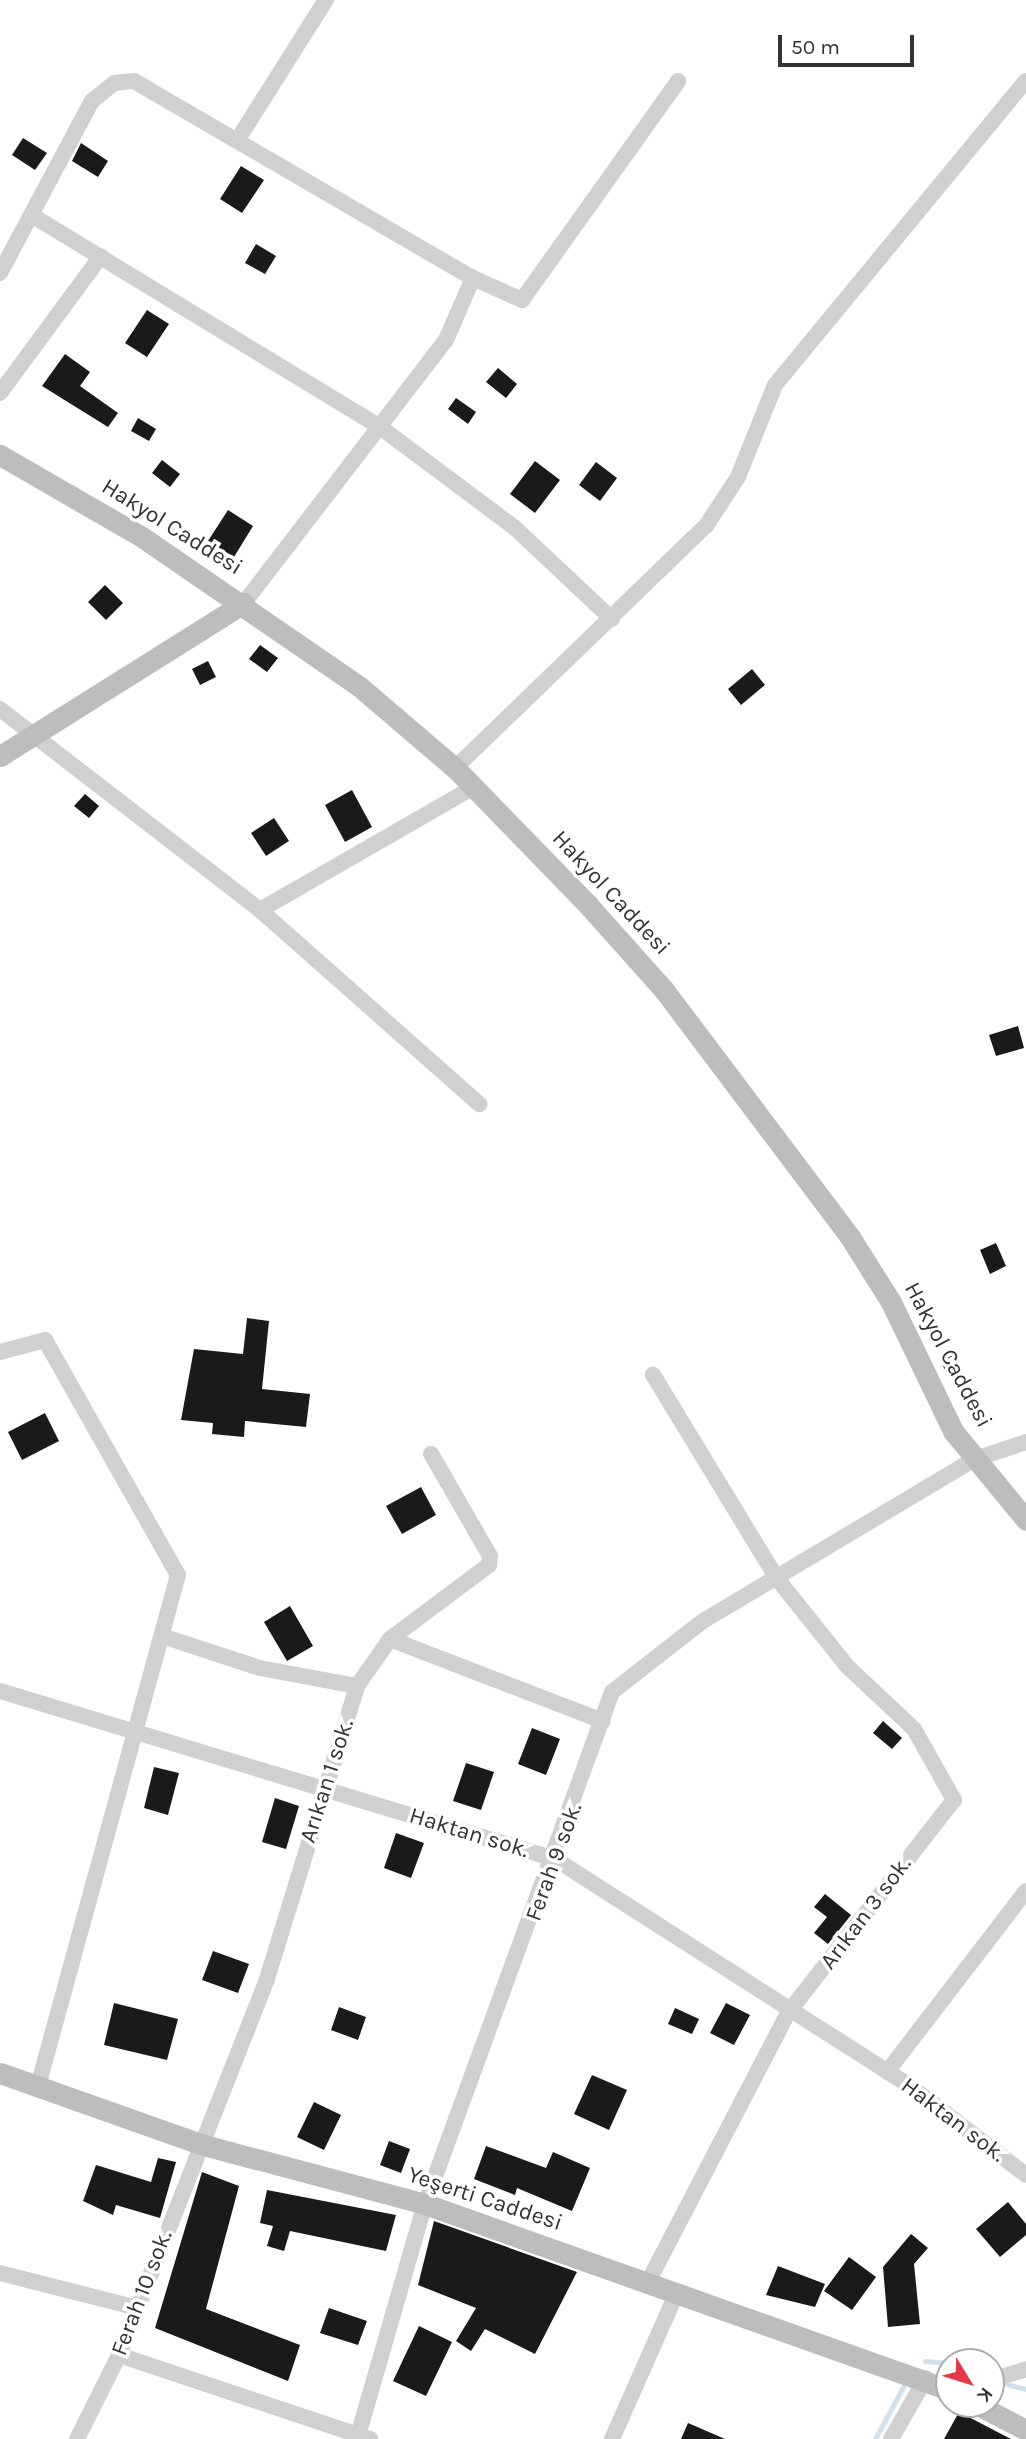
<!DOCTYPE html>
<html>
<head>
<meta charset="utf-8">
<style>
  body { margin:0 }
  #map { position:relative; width:1026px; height:2439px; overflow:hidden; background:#fff; font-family:Karla,sans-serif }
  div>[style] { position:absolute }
  .stream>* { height:5px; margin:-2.5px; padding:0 2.5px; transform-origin:2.5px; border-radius:2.5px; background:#cfe2ee }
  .building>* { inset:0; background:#1a1a1a }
  .street>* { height:16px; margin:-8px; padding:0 8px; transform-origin:8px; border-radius:8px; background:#d0d0d0 }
  .secondary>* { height:21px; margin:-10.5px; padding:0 10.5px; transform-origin:10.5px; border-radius:10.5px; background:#bdbdbd }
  span { translate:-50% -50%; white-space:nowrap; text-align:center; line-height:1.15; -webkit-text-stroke:7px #fff; paint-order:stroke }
  .street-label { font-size:23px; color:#333 }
  .north { position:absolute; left:935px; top:2348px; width:70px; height:70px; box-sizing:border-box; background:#fff; border:2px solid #adadad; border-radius:50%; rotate:128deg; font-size:19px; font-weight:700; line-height:28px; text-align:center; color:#333 }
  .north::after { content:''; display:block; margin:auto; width:24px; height:32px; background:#e63946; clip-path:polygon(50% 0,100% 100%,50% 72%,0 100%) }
  .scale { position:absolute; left:778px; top:35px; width:136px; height:32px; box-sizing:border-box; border:4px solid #333; border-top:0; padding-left:9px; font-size:21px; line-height:24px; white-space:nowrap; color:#333; -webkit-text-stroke:5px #fff; paint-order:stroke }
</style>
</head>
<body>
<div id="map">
  <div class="stream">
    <i style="left:925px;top:2361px;width:24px;rotate:5deg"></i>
    <i style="left:1006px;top:2384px;width:21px;rotate:14deg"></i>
    <i style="left:875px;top:2439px;width:59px;rotate:-61.7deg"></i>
  </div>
  <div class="building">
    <i style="clip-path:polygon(23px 138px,47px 153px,35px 170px,12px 155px)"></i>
    <i style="clip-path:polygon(81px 143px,108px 161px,98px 177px,72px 161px)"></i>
    <i style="clip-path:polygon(241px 166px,264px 180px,242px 213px,220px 199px)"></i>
    <i style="clip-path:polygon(256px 244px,276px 256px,265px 274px,245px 263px)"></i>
    <i style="clip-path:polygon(147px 310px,169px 324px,147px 357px,125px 343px)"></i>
    <i style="clip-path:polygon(65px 354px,90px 372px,80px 386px,118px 413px,108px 427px,42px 386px)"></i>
    <i style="clip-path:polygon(498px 368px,517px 384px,506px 398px,486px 382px)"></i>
    <i style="clip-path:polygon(456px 398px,476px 412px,468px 424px,448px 409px)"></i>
    <i style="clip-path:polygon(138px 418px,156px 429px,149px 441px,131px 431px)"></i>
    <i style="clip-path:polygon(162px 460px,180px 474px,170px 487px,152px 473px)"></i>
    <i style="clip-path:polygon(535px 461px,560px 480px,535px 513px,510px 494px)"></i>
    <i style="clip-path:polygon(596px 462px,617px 478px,600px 501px,579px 485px)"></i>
    <i style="clip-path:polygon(228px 510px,253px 526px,234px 557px,208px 541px)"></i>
    <i style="clip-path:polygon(105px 585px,123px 603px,106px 620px,88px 602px)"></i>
    <i style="clip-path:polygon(260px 645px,278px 658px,267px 672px,249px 659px)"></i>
    <i style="clip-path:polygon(208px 661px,216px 677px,200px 685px,192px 669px)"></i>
    <i style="clip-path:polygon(752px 669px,765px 685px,741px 705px,728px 689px)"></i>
    <i style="clip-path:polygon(352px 790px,372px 827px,345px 842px,325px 805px)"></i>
    <i style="clip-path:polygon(85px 794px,99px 806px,89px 818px,74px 806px)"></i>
    <i style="clip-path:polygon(274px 818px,289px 841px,266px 856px,251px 833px)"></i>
    <i style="clip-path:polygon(1018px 1026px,1024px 1048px,996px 1056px,989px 1035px)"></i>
    <i style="clip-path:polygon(996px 1243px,1006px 1266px,990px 1274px,980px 1250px)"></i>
    <i style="clip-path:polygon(247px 1318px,269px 1321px,262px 1389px,310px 1394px,306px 1427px,245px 1421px,244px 1437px,212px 1434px,213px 1423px,181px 1420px,194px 1349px,243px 1354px)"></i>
    <i style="clip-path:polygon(952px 1352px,961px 1371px,949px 1377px,939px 1359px)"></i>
    <i style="clip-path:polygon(45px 1413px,59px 1441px,22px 1460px,8px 1432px)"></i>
    <i style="clip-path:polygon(421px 1487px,436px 1515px,402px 1534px,386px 1506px)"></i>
    <i style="clip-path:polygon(290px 1606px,313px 1646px,287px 1661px,264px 1622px)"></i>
    <i style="clip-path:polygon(883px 1721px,902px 1738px,892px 1749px,873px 1733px)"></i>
    <i style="clip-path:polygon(532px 1728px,560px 1739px,546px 1775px,518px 1764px)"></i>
    <i style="clip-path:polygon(466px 1763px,494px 1772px,481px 1810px,453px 1801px)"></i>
    <i style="clip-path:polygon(154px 1767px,179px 1773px,168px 1815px,144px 1808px)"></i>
    <i style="clip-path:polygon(275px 1798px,299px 1806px,286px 1849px,262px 1842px)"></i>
    <i style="clip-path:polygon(396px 1833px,424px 1843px,411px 1878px,384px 1868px)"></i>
    <i style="clip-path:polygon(825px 1894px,851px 1915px,828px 1944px,814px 1933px,827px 1917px,814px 1907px)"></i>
    <i style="clip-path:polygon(213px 1951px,249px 1964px,238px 1993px,202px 1980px)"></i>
    <i style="clip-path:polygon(114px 2003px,178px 2019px,167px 2060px,104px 2045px)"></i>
    <i style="clip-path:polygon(726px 2003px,750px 2015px,734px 2045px,710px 2033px)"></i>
    <i style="clip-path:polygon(339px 2007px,366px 2017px,358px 2040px,331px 2030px)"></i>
    <i style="clip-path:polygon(675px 2008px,699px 2019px,692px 2034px,668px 2024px)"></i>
    <i style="clip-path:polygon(592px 2075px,627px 2090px,609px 2130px,574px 2114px)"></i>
    <i style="clip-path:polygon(314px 2102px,341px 2115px,324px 2150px,297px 2137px)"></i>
    <i style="clip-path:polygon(389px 2141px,410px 2149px,401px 2173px,380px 2165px)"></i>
    <i style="clip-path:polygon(486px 2146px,546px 2168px,553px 2152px,590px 2168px,572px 2211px,517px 2188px,515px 2195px,474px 2179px)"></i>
    <i style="clip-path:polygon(158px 2158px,176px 2162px,160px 2218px,116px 2205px,113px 2215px,83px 2201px,96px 2165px,151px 2182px)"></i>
    <i style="clip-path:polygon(202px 2172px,239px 2186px,206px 2309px,300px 2345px,288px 2381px,155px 2328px)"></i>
    <i style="clip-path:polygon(267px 2190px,396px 2215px,386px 2251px,290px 2231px,284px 2251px,267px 2246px,273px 2226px,260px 2223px)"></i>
    <i style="clip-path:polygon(1008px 2202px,1026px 2224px,1026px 2235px,1000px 2257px,976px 2229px)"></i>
    <i style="clip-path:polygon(434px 2221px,577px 2272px,535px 2354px,485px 2329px,471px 2351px,456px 2341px,476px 2308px,418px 2285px)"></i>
    <i style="clip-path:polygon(911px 2234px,928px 2248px,914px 2264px,920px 2324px,888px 2327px,883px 2267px)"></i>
    <i style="clip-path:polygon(849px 2257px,876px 2277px,852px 2310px,824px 2291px)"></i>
    <i style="clip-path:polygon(778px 2266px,825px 2284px,815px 2307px,766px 2295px)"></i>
    <i style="clip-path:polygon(329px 2308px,367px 2321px,358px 2345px,320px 2333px)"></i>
    <i style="clip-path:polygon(419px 2326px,452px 2342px,426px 2396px,393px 2381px)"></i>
    <i style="clip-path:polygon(959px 2412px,1011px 2439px,944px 2439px)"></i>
    <i style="clip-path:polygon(688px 2423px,725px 2439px,681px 2439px)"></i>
  </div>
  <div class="street">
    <i style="left:238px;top:139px;width:165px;rotate:-57.7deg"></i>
    <i style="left:33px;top:216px;width:406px;rotate:31.3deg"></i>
    <i style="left:380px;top:427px;width:169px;rotate:36.8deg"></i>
    <i style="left:515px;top:528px;width:133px;rotate:43.2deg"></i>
    <i style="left:0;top:273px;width:195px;rotate:-61.9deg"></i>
    <i style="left:92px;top:101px;width:28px;rotate:-39deg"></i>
    <i style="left:114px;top:83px;width:20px;rotate:-6deg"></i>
    <i style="left:134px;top:81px;width:392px;rotate:30.2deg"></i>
    <i style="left:473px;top:278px;width:54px;rotate:24.2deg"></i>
    <i style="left:522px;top:300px;width:269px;rotate:-54.5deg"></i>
    <i style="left:0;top:393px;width:170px;rotate:-53.6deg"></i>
    <i style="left:244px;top:603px;width:332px;rotate:-52.5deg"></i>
    <i style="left:446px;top:340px;width:68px;rotate:-66.5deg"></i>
    <i style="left:0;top:709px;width:329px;rotate:37.7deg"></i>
    <i style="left:260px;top:910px;width:247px;rotate:-29.9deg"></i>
    <i style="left:455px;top:768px;width:349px;rotate:-44deg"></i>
    <i style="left:706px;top:526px;width:59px;rotate:-56.9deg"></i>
    <i style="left:738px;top:477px;width:99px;rotate:-68.1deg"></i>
    <i style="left:775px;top:385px;width:394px;rotate:-50.5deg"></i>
    <i style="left:260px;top:910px;width:293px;rotate:41.5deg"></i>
    <i style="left:0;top:1352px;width:47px;rotate:-14.9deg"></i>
    <i style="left:45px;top:1340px;width:270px;rotate:60.5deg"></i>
    <i style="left:178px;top:1575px;width:530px;rotate:105.32deg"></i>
    <i style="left:162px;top:1636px;width:103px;rotate:18.1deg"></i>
    <i style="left:260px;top:1668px;width:99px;rotate:10.5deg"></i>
    <i style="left:390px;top:1639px;width:124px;rotate:-36.8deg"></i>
    <i style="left:489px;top:1565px;width:9px;rotate:-84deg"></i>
    <i style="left:490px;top:1556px;width:118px;rotate:-120deg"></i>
    <i style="left:0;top:1691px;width:580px;rotate:16.84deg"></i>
    <i style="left:555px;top:1859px;width:426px;rotate:32.6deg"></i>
    <i style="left:914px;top:2089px;width:141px;rotate:37.5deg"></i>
    <i style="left:887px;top:2072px;width:228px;rotate:-52.5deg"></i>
    <i style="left:0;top:2273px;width:141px;rotate:14.3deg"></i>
    <i style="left:648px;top:2282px;width:303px;rotate:-62.5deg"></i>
    <i style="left:788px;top:2013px;width:270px;rotate:-52.1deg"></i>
    <i style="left:954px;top:1800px;width:81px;rotate:-119.4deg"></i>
    <i style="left:914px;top:1729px;width:92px;rotate:-136.8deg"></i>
    <i style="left:847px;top:1666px;width:114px;rotate:-128.6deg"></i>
    <i style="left:776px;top:1577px;width:237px;rotate:-121.3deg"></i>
    <i style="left:119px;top:2355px;width:265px;rotate:18.5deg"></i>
    <i style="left:991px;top:2380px;width:37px;rotate:-17deg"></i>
    <i style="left:77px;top:2439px;width:94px;rotate:-63.4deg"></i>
    <i style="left:119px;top:2355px;width:404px;rotate:-68.5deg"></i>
    <i style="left:267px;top:1979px;width:307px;rotate:-72.9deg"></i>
    <i style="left:357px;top:1686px;width:57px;rotate:-54.9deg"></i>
    <i style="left:390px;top:1639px;width:228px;rotate:21.1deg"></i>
    <i style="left:357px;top:2439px;width:245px;rotate:-73.9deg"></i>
    <i style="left:425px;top:2204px;width:545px;rotate:-69.94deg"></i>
    <i style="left:612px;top:1692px;width:115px;rotate:-38deg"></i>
    <i style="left:703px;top:1621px;width:317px;rotate:-30.8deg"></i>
    <i style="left:975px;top:1459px;width:54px;rotate:-18.4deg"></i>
    <i style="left:612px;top:2439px;width:161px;rotate:-66.1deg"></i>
    <i style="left:891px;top:2439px;width:70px;rotate:-60.2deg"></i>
  </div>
  <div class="secondary">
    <i style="left:0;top:455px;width:164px;rotate:30deg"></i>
    <i style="left:142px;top:537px;width:265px;rotate:34.5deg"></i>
    <i style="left:360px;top:687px;width:125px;rotate:40.5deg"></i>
    <i style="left:455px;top:768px;width:192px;rotate:45.8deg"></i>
    <i style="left:589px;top:906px;width:113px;rotate:48.2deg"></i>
    <i style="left:664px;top:990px;width:309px;rotate:53deg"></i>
    <i style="left:850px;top:1237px;width:77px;rotate:57.8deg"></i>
    <i style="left:891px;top:1302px;width:143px;rotate:64.3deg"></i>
    <i style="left:953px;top:1431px;width:115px;rotate:50.6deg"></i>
    <i style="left:0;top:756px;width:288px;rotate:-32.1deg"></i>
    <i style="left:0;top:2073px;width:212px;rotate:19.5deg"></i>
    <i style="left:200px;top:2144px;width:233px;rotate:14.9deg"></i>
    <i style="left:425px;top:2204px;width:556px;rotate:19.54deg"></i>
    <i style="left:976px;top:2404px;width:56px;rotate:27.5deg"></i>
  </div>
  <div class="street-label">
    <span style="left:172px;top:527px;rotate:32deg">Hakyol Caddesi</span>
    <span style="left:611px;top:893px;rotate:47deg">Hakyol Caddesi</span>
    <span style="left:948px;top:1355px;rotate:62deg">Hakyol Caddesi</span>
    <span style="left:327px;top:1781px;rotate:-72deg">Arıkan 1 sok.</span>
    <span style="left:469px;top:1833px;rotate:17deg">Haktan sok.</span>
    <span style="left:554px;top:1862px;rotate:-70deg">Ferah 9 sok.</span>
    <span style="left:866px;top:1913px;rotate:-53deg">Arıkan 3 sok.</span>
    <span style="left:953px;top:2120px;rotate:37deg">Haktan sok.</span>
    <span style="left:485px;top:2199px;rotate:18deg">Yeşerti Caddesi</span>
    <span style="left:142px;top:2293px;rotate:-69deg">Ferah 10 sok.</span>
  </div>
  <div class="north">K</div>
  <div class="scale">50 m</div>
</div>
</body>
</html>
